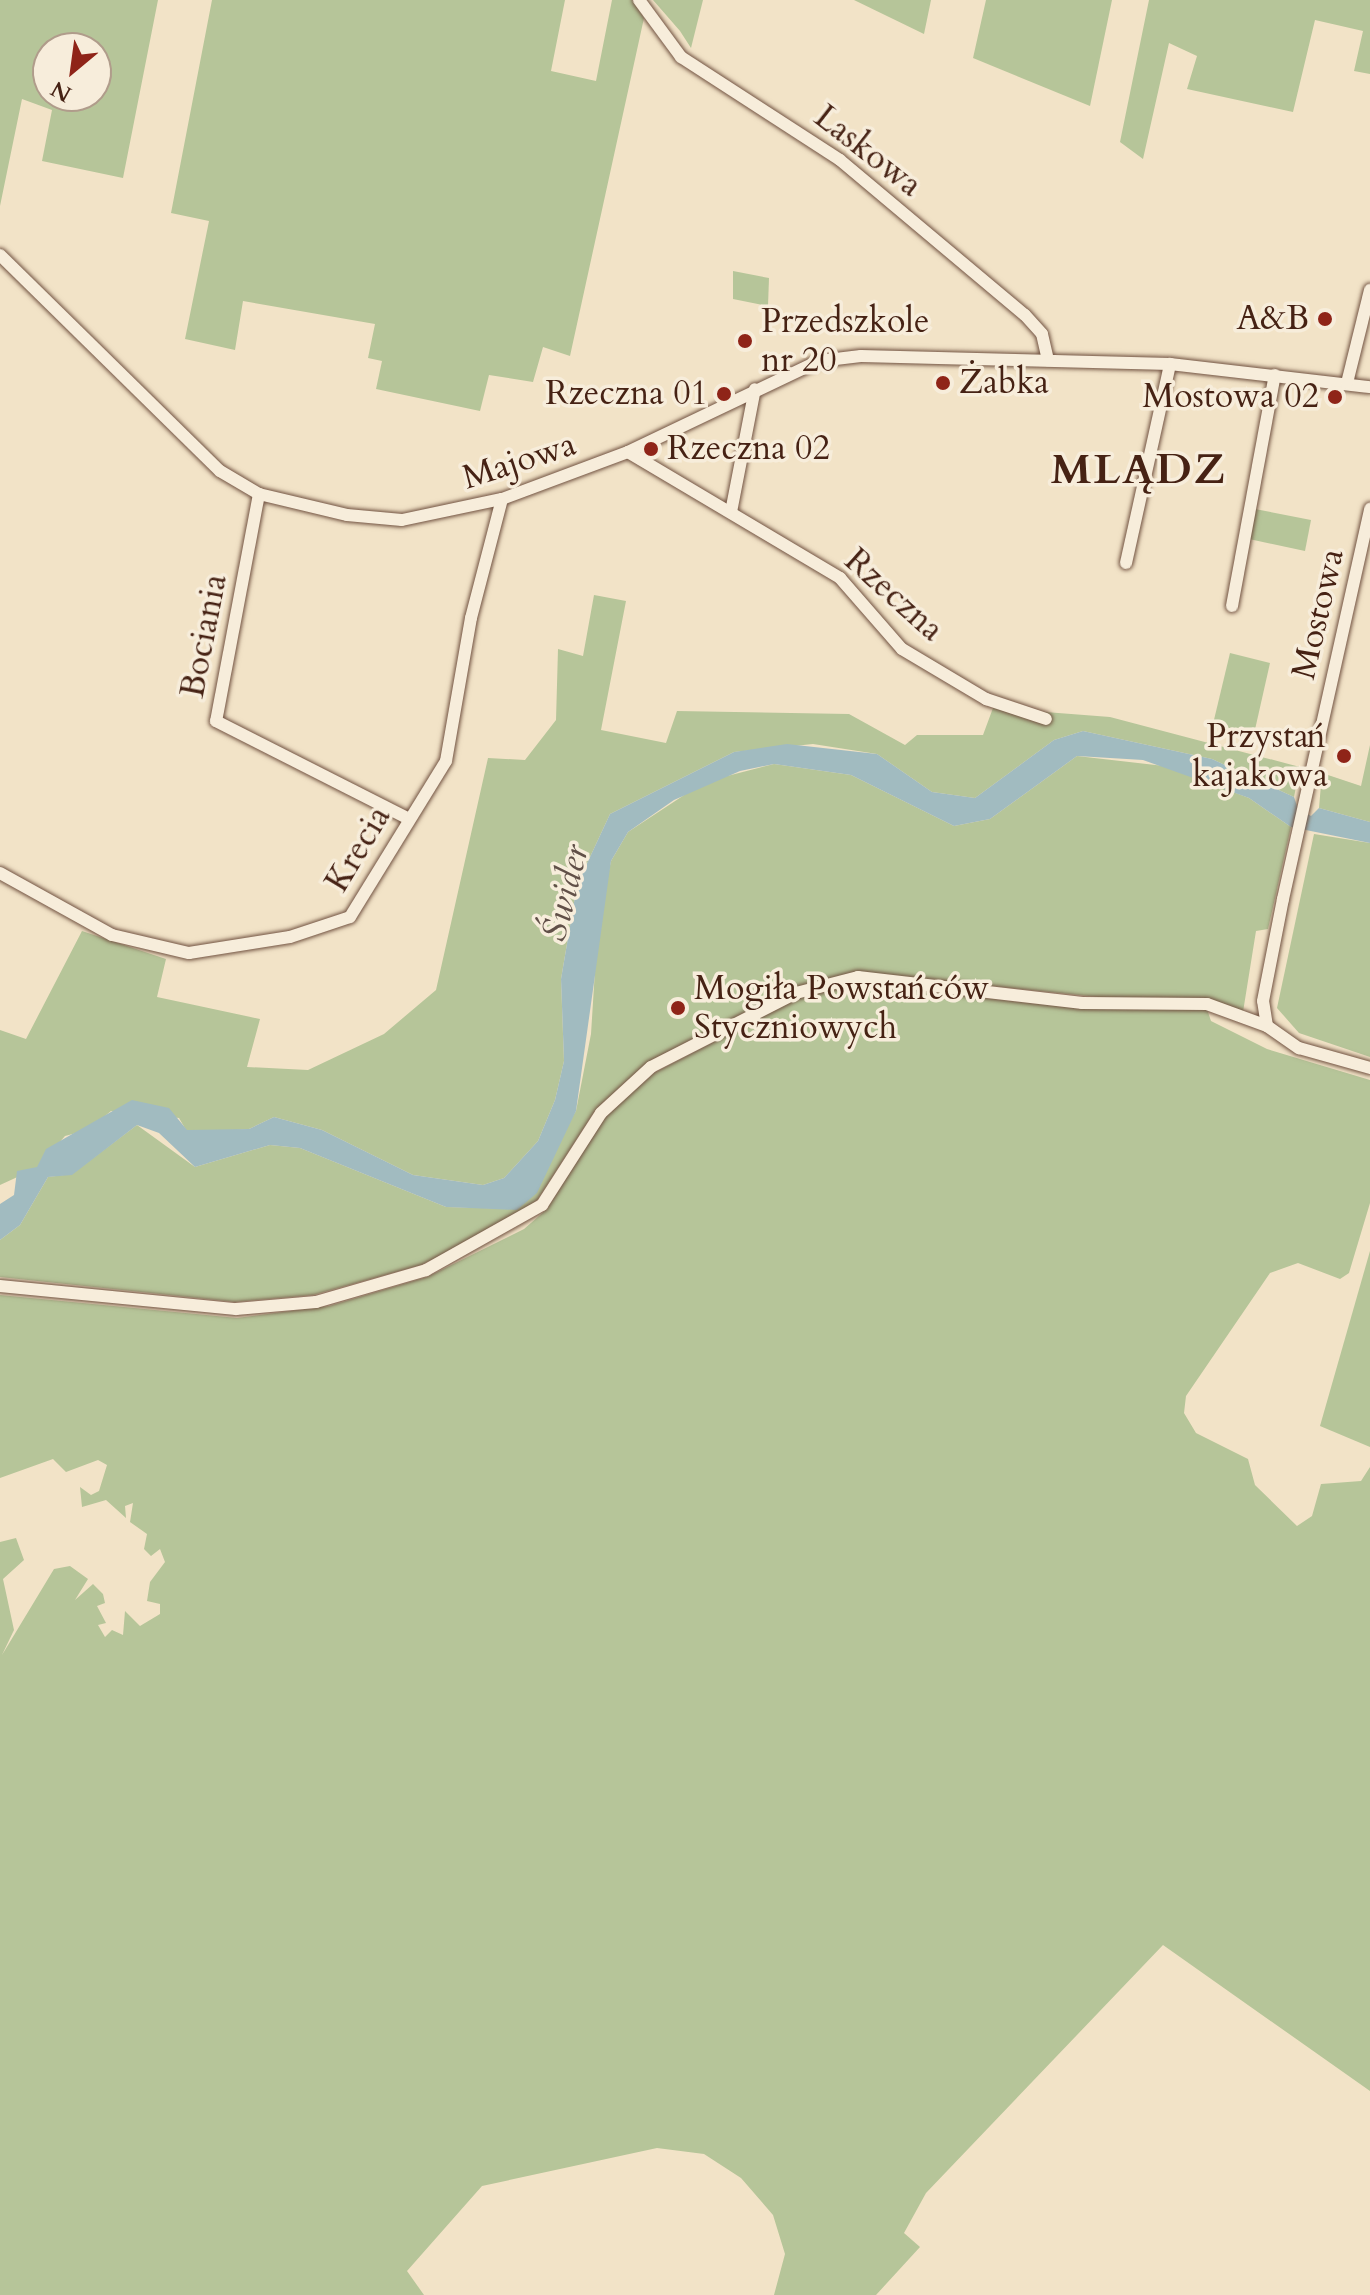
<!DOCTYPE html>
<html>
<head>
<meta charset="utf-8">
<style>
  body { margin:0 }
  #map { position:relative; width:1370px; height:2295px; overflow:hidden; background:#f2e3c7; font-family:Cardo,serif }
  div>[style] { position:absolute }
  .green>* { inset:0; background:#b6c599 }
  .water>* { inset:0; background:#a1bbc0 }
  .roads { filter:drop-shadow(0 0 2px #715241) drop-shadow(0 0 2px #715241) }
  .minor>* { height:12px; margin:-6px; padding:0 6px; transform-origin:6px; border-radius:6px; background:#f7eddb }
  .dots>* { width:22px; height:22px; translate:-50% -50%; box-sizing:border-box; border:4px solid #f7eddb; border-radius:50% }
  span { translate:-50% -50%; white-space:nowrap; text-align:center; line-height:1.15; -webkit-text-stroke:7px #f7eddb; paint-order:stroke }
  .street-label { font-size:34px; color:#462214 }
  .poi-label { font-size:34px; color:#462214 }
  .right { translate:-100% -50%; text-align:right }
  .left { translate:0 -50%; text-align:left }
  .water-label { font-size:36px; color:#615048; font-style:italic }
  .district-label { font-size:42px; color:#462214; font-weight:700; letter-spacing:2px }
  .north { position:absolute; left:32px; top:32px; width:80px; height:80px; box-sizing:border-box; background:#f7eddb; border:2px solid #b09c8b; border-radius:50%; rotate:209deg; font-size:22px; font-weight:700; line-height:32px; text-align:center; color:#462214 }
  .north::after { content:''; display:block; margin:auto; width:28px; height:36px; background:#8f2418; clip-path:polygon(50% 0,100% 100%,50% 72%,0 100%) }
</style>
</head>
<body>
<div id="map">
  <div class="green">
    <i style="clip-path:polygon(evenodd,0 0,158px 0,123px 178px,42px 161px,52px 110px,22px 99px,0 206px,0 0,48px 48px,96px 48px,96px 96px,48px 96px,48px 48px)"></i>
    <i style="clip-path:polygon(212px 0,565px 0,551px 71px,596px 81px,612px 0,632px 0,644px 18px,570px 356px,543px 347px,533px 382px,489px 375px,480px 411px,376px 389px,382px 361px,368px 358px,375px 324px,243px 301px,235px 350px,185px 339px,209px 221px,171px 213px)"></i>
    <i style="clip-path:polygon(653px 0,703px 0,691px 48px,680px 31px)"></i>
    <i style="clip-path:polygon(854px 0,931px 0,924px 34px)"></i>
    <i style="clip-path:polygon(986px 0,1112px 0,1090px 106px,973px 58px)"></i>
    <i style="clip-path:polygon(1149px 0,1370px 0,1370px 74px,1354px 71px,1363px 31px,1315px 20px,1293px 112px,1187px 89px,1197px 56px,1169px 43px,1143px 159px,1120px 142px)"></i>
    <i style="clip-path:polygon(733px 271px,769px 278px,768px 306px,733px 299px)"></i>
    <i style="clip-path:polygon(1255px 509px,1311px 520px,1305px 551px,1249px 539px)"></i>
    <i style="clip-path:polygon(594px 595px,626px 601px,601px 730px,666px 743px,677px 711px,849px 714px,905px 745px,917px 735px,983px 735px,993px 708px,1110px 717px,1300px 767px,1294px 797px,1212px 759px,1083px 731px,1054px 740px,975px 798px,932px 792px,877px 754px,813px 744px,734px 752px,610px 814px,577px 885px,561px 979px,564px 1061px,555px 1100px,538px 1141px,504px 1178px,483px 1185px,413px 1175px,322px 1130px,274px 1117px,249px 1129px,200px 1133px,186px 1130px,179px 1118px,111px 1111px,88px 1130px,65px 1136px,37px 1168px,0 1185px,0 1030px,26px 1039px,82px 931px,166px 959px,157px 997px,260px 1019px,247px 1067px,308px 1070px,384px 1034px,436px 990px,488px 758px,525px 760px,556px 720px,558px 649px,583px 656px)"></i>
    <i style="clip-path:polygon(1230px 653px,1270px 663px,1254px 734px,1213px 724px)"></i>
    <i style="clip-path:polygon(1370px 745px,1370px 822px,1319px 808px,1322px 773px,1361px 786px)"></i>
    <i style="clip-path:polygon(1077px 756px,1164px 766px,1249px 798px,1291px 827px,1268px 929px,1256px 931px,1243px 1012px,856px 972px,793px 988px,648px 1062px,596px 1109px,538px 1199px,517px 1218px,421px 1265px,313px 1295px,235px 1302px,0 1277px,0 1240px,20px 1225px,48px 1177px,72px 1174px,137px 1125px,195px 1167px,270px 1145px,300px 1148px,446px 1207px,517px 1209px,576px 1111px,591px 1034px,598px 922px,611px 861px,628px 832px,704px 782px,774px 764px,851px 775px,954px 826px,990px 819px)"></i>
    <i style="clip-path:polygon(1314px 834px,1370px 843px,1370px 1057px,1299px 1033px,1277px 1008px)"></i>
    <i style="clip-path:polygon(857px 984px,1083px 1009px,1207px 1009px,1211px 1021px,1267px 1049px,1370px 1080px,1370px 1203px,1349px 1273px,1340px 1279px,1298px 1263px,1270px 1273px,1186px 1396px,1184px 1413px,1196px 1433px,1248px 1459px,1255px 1485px,1297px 1526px,1312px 1516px,1321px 1484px,1361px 1481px,1370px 1467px,1370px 2091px,1163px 1945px,926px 2193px,904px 2233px,920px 2247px,876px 2295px,774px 2295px,785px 2254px,773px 2215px,741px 2178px,704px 2154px,657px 2148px,482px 2186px,407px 2271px,424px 2295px,0 2295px,0 1542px,16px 1538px,24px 1560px,3px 1579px,14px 1630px,2px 1655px,54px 1569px,70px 1566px,88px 1579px,75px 1600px,93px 1584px,103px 1594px,105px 1603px,97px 1606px,106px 1623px,98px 1625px,105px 1637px,112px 1630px,123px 1635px,125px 1611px,140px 1626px,160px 1614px,160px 1604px,147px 1601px,150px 1582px,165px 1562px,160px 1549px,151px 1556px,144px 1549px,147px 1534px,130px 1522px,133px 1503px,125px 1506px,126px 1518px,106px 1500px,82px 1507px,80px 1487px,91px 1495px,99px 1491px,107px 1465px,98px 1460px,66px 1472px,53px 1459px,0 1478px,0 1295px,237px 1318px,329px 1306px,427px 1277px,524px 1229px,547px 1209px,605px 1117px,654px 1073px,798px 998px)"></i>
    <i style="clip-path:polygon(1370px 1251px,1370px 1447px,1320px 1426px)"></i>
  </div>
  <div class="water">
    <i style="clip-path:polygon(1083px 731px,1212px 759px,1294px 797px,1298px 809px,1311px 816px,1319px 808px,1370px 822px,1370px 843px,1291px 827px,1249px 798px,1143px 760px,1077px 756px,990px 819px,954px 826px,851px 775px,774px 764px,740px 771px,674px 800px,628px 832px,611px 861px,576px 1111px,537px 1193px,517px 1210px,446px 1207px,300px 1148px,270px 1145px,195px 1167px,159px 1133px,137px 1125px,72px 1175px,48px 1177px,20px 1225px,0 1240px,0 1204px,14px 1195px,17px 1171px,37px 1167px,46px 1149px,132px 1100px,169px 1108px,187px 1130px,249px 1129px,274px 1117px,322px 1130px,413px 1175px,483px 1185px,504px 1178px,538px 1141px,555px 1100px,564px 1061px,561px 979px,577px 885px,610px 814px,734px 752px,787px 744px,877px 754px,932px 792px,975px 798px,1054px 740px)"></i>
  </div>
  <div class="roads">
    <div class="minor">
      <i style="left:639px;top:0;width:71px;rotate:53.6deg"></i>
      <i style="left:681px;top:57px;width:189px;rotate:32.9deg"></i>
      <i style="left:840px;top:160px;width:241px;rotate:40deg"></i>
      <i style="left:1025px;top:315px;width:25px;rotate:48deg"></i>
      <i style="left:1042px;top:334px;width:27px;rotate:77deg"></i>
      <i style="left:0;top:255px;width:308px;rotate:44.5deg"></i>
      <i style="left:220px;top:471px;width:45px;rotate:30.5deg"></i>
      <i style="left:259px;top:494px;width:90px;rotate:13.4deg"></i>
      <i style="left:347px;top:515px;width:55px;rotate:5.2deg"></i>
      <i style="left:402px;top:520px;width:102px;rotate:-11.9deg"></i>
      <i style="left:502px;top:499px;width:134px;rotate:-20.5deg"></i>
      <i style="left:628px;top:452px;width:212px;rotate:-25.5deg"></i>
      <i style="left:819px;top:361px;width:42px;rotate:-6.8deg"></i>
      <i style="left:861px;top:356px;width:309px;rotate:1.5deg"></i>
      <i style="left:1170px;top:364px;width:201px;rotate:6.6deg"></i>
      <i style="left:1347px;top:383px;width:96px;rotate:-76.1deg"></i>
      <i style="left:628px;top:452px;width:247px;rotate:30.7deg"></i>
      <i style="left:840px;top:578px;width:94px;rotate:48.9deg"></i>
      <i style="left:902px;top:649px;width:98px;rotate:30.8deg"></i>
      <i style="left:986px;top:699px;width:63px;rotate:18.4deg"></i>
      <i style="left:259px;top:494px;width:231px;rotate:100.7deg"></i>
      <i style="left:216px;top:721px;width:212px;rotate:26.9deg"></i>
      <i style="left:731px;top:512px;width:125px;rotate:-79deg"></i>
      <i style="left:1126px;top:563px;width:204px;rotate:-77.5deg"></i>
      <i style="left:1232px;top:606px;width:235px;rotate:-79.5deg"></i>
      <i style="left:0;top:873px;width:128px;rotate:29deg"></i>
      <i style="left:112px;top:935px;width:79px;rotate:13.2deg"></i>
      <i style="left:189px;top:953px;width:102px;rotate:-9deg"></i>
      <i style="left:290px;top:937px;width:63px;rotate:-18.4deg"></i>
      <i style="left:350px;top:917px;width:183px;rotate:-58.4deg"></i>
      <i style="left:446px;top:761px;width:145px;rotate:-80.1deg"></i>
      <i style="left:471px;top:618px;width:123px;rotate:-75.4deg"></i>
      <i style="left:1267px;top:1026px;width:25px;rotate:-99deg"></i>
      <i style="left:1263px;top:1001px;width:104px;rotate:-78.9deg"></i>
      <i style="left:1283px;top:899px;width:400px;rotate:-77.4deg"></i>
      <i style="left:0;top:1286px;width:237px;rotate:5.6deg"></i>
      <i style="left:236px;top:1309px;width:80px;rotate:-5deg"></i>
      <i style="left:316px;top:1302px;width:115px;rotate:-16.2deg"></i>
      <i style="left:426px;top:1270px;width:133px;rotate:-29.3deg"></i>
      <i style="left:542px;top:1205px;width:109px;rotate:-57.3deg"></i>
      <i style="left:601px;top:1113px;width:68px;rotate:-42.6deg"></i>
      <i style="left:651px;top:1067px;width:163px;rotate:-27deg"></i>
      <i style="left:796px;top:993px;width:64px;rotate:-14.5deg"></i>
      <i style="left:858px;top:977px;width:226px;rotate:6.6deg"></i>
      <i style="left:1082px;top:1003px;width:125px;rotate:0.5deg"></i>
      <i style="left:1207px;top:1004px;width:64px;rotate:20.1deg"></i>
      <i style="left:1267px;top:1026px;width:39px;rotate:35deg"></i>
      <i style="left:1299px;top:1048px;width:74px;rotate:15.7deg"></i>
    </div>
  </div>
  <div class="dots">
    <i style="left:1325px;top:319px;background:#8f2418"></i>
    <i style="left:745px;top:341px;background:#8f2418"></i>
    <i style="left:943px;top:383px;background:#8f2418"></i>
    <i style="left:724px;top:394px;background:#8f2418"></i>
    <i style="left:1335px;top:397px;background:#8f2418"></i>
    <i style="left:651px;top:449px;background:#8f2418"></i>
    <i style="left:1344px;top:756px;background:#8f2418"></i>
    <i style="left:678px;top:1008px;background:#8f2418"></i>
  </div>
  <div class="street-label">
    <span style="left:868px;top:151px;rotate:38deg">Laskowa</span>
    <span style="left:519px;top:461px;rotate:-18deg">Majowa</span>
    <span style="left:894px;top:595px;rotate:42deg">Rzeczna</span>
    <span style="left:1318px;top:614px;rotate:-77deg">Mostowa</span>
    <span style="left:204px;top:636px;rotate:-79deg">Bociania</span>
    <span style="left:358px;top:849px;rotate:-59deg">Krecia</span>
  </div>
  <div class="poi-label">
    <span class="right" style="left:1309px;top:319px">A&amp;B</span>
    <span class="left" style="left:761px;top:341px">Przedszkole<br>nr 20</span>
    <span class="left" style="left:959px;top:383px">Żabka</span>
    <span class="right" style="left:708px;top:394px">Rzeczna 01</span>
    <span class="right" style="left:1319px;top:397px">Mostowa 02</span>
    <span class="left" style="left:667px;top:449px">Rzeczna 02</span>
    <span class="right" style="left:1328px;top:756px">Przystań<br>kajakowa</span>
    <span class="left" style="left:694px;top:1008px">Mogiła Powstańców<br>Styczniowych</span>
  </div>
  <div class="water-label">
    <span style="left:565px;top:893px;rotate:-76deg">Świder</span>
  </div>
  <div class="district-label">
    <span style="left:1139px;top:470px">MLĄDZ</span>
  </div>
  <div class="north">N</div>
</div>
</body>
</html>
